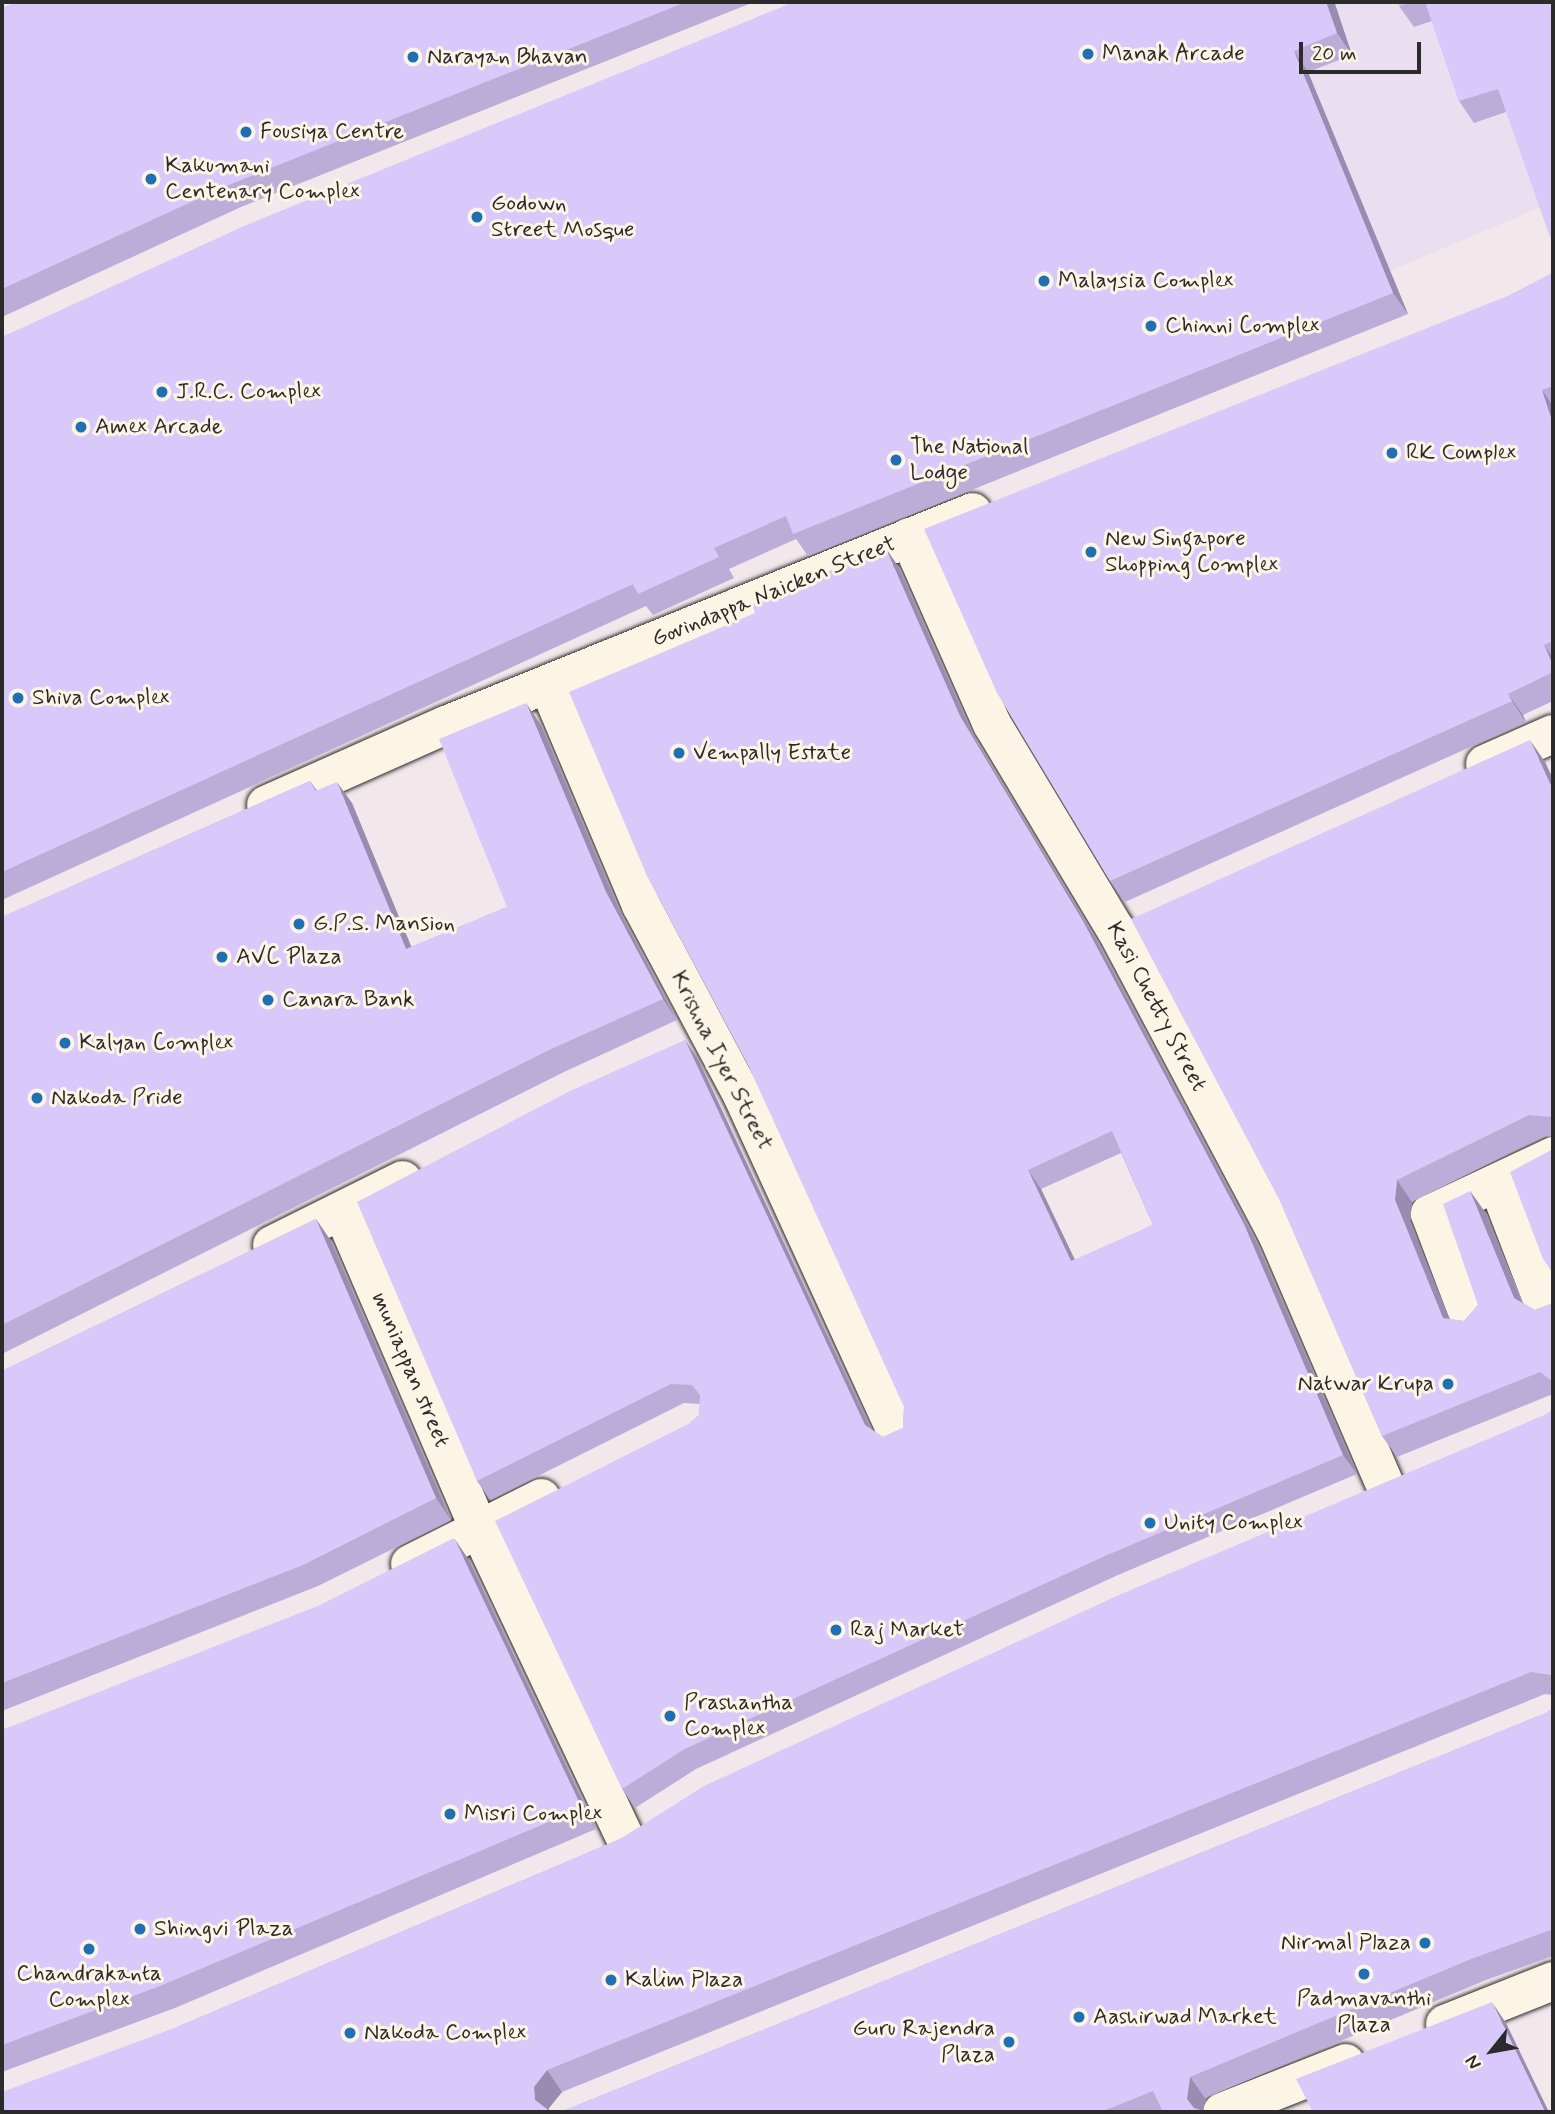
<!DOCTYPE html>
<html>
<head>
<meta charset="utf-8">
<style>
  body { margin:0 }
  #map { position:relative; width:1555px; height:2114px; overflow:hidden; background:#f2e8ec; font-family:Mynerve,sans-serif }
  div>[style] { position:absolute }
  .built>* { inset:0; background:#eadff0 }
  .roads { filter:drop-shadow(0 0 2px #2b2b2b) drop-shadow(0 0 2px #2b2b2b) }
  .minor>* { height:38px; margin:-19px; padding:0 19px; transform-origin:19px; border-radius:19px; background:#fcf5e5 }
  .wall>* { inset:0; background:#bbadd8 }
  .shaded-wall>* { inset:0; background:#988db0 }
  .building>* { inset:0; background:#d9c9fb }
  .dots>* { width:19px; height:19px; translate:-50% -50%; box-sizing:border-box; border:4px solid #fcf5e5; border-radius:50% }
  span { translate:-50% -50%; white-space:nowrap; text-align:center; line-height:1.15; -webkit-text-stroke:6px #fcf5e5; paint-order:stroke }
  .poi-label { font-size:23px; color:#2b2b2b }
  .left { translate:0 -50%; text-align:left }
  .right { translate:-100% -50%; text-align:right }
  .street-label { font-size:23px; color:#2b2b2b }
  .frame { position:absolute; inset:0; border:4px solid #2b2b2b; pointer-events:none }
  .north { position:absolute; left:1457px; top:2016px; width:70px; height:70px; -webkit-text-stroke:5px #fcf5e5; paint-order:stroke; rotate:239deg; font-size:19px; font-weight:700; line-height:28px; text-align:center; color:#2b2b2b }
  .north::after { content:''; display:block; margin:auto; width:24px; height:32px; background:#2b2b2b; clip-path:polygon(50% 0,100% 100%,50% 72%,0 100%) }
  .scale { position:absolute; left:1299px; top:42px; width:122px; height:32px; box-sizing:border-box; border:4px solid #2b2b2b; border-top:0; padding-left:9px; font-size:21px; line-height:24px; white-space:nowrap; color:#2b2b2b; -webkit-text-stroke:5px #fcf5e5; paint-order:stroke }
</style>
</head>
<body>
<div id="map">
  <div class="built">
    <i style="clip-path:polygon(964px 2px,1553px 2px,1553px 202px,1109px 390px)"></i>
  </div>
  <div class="roads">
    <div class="minor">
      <i style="left:909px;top:537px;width:205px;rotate:66.1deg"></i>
      <i style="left:992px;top:724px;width:240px;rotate:59deg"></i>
      <i style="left:1116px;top:930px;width:344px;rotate:62.1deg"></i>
      <i style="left:1277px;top:1234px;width:273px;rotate:66.7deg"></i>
      <i style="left:548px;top:685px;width:239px;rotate:67.1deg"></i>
      <i style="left:641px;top:905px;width:217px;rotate:62deg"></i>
      <i style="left:743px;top:1097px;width:372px;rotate:65.4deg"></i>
      <i style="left:1485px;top:764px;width:74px;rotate:-23.8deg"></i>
      <i style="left:266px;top:805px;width:197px;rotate:-24deg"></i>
      <i style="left:446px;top:725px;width:568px;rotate:-22.01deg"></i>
      <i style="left:1497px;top:1183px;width:128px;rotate:68.9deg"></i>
      <i style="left:1543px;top:1302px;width:7px;rotate:-27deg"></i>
      <i style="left:1549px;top:1299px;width:12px;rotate:70deg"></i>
      <i style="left:342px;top:1211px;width:346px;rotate:66.7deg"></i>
      <i style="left:479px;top:1529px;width:344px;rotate:64.7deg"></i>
      <i style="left:272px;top:1245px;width:146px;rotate:-26.4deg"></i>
      <i style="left:1471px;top:1322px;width:116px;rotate:-110.8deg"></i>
      <i style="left:1430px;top:1214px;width:136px;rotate:-25.2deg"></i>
      <i style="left:410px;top:1564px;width:147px;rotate:-26.7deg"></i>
      <i style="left:1445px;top:2024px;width:116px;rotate:-21.7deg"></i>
      <i style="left:1222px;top:2112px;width:133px;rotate:-21.6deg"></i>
    </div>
  </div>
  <div class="wall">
    <i style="clip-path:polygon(19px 2px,754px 2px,241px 207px,2px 317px,2px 8px)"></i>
    <i style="clip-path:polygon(794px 2px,1341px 2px,1335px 4px,1352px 55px,1308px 72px,1408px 314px,808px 556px,796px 539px,729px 569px,734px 578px,653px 615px,646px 606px,2px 900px,2px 337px)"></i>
    <i style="clip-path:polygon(1398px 2px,1553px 2px,1506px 112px,1474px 123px,1459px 101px,1432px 21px,1414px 27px,1399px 6px)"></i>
    <i style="clip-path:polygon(1553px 273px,1553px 701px,1523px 715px,1526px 722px,1125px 902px,1110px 881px,1510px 295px)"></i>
    <i style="clip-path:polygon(evenodd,898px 566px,973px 735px,1097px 941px,1257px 1243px,1357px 1474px,1118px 1575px,746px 1746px,696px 1769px,635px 1808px,622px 1789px,690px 1423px,699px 1415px,700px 1404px,684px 1403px,490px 1500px,477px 1481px,685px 1040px,698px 1059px,871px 1429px,883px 1437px,903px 1428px,904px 1407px,898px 566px,1121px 1153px,1153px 1225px,1075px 1260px,1041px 1189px,1121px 1153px)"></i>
    <i style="clip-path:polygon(541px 725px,621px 914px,677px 1020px,564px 1072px,2px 1354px,2px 917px,310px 781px,317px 790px,352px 803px,411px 947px,507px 907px)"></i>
    <i style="clip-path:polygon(1545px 762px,1553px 779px,1553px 1137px,1544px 1136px,1412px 1202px,1410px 1222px,1449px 1319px,1464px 1321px,1478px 1305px,1470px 1191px,1485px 1212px,1523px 1303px,1535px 1310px,1553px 1303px,1553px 1394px,1397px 1457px,1382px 1436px,1281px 1203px)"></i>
    <i style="clip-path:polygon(316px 1219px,331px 1241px,451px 1520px,318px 1586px,2px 1711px,2px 1371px)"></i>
    <i style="clip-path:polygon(1553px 1409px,1553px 1695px,1545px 1694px,562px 2092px,549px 2108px,549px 2110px,551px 2112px,563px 2111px,1546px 1713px,1553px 1708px,1553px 1956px,1486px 1980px,1205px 2098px,1203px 2111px,1207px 2112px,2px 2112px,177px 2027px,620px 1839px,1547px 1414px)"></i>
    <i style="clip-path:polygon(469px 1560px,596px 1829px,175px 2008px,2px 2072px,2px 1730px)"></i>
  </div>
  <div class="shaded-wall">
    <i style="clip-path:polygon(1326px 2px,1333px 2px,1335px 4px,1352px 55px,1337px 33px)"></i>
    <i style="clip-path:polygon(1294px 51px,1308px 72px,1408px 314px,1393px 293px)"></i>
    <i style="clip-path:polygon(1542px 390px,1553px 406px,1553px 424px)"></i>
    <i style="clip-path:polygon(885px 547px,898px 566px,973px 735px,1097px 941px,1257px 1243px,1357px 1474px,1343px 1455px,960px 716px)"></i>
    <i style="clip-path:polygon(1544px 645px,1553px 658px,1553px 665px)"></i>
    <i style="clip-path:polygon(1508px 694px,1523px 715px,1526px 722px,1512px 701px)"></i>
    <i style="clip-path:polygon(526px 703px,541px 725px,621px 914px,677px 1020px,663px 999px,606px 892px)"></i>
    <i style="clip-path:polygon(1530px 740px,1545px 762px,1553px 779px,1553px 790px)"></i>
    <i style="clip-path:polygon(337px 782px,352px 803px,421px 970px,406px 949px)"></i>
    <i style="clip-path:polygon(685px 1040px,698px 1059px,878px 1444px,865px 1425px)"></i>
    <i style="clip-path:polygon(1028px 1170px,1041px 1189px,1085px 1281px,1071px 1261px)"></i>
    <i style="clip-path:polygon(1397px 1180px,1412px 1202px,1410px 1222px,1458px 1339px,1443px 1318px,1395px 1200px)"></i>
    <i style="clip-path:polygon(1470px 1191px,1485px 1212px,1529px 1319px,1514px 1298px)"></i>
    <i style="clip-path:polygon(316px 1219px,331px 1241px,451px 1520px,436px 1498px)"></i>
    <i style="clip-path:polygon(454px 1538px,469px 1560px,596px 1829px,582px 1808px)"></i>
    <i style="clip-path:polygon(1492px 2002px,1506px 2023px,1549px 2112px,1545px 2112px)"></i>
    <i style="clip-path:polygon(547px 2070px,562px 2092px,549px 2108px,549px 2112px,535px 2100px,534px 2087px)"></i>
    <i style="clip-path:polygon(1190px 2077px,1205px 2098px,1203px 2112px,1196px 2112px,1187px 2099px)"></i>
  </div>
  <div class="building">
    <i style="clip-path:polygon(19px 2px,686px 2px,226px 186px,2px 289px,2px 8px)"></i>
    <i style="clip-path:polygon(794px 2px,1326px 2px,1337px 33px,1294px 51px,1393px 293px,793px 534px,786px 516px,714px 548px,719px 557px,638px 594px,633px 584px,2px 872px,2px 337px,244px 226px)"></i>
    <i style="clip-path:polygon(1398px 2px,1412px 2px,1399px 6px)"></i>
    <i style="clip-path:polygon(1425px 2px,1553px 2px,1553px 243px,1551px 240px,1498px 89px,1459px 101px)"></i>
    <i style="clip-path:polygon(1553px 273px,1553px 386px,1542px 390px,1553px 424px,1553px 641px,1544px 645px,1553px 665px,1553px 672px,1508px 694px,1512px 701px,1110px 881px,997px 693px,924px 529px,1510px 295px)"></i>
    <i style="clip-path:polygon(evenodd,885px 547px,960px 716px,1083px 921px,1244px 1224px,1343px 1455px,1105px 1556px,732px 1727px,683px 1750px,622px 1789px,495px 1521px,690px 1423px,699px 1415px,700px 1395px,692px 1385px,671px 1384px,477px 1481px,357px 1202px,570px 1091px,685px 1040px,865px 1425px,883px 1437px,903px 1428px,904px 1407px,749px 1067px,647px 876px,569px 692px,755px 613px,752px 604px,885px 547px,1112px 1131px,1153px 1225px,1071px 1261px,1028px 1170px,1112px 1131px)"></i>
    <i style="clip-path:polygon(526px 703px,606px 892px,663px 999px,549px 1050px,2px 1325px,2px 917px,310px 781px,315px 791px,337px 782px,406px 949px,507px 907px,439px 739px)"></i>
    <i style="clip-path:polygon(1530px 740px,1553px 790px,1553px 1122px,1551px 1117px,1529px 1115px,1397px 1180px,1395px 1200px,1443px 1318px,1464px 1321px,1478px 1305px,1443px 1204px,1470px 1191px,1514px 1298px,1535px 1310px,1553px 1303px,1553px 1382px,1540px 1372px,1382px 1436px,1281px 1203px,1131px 919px)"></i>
    <i style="clip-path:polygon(1553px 1149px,1553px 1273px,1543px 1259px,1510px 1172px)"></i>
    <i style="clip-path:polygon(316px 1219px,436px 1498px,303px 1565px,2px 1683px,2px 1371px)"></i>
    <i style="clip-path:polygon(1553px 1409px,1553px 1678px,1551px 1675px,1531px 1672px,547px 2070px,534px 2087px,535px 2100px,551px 2112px,563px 2111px,1546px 1713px,1553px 1708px,1553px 1929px,1471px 1959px,1190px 2077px,1187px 2099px,1194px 2108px,1207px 2112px,1163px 2112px,1153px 2091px,1101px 2112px,2px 2112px,2px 2092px,177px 2027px,620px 1839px,704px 1786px,1121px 1594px,1547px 1414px)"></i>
    <i style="clip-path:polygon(454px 1538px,582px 1808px,160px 1986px,2px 2045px,2px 1730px,320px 1605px)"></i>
    <i style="clip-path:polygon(1492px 2002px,1545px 2112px,1313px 2112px,1296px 2079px)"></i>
  </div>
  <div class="dots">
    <i style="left:1088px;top:54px;background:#1f6fb2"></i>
    <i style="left:413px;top:57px;background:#1f6fb2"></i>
    <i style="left:246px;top:132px;background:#1f6fb2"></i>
    <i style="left:151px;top:179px;background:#1f6fb2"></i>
    <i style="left:477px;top:217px;background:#1f6fb2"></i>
    <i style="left:1044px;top:281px;background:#1f6fb2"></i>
    <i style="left:1151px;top:326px;background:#1f6fb2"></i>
    <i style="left:162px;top:392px;background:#1f6fb2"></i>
    <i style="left:81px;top:427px;background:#1f6fb2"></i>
    <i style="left:1392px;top:453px;background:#1f6fb2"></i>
    <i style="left:896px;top:460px;background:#1f6fb2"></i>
    <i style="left:1091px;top:552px;background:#1f6fb2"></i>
    <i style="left:18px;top:698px;background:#1f6fb2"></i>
    <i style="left:679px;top:753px;background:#1f6fb2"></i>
    <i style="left:299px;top:924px;background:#1f6fb2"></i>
    <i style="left:222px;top:957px;background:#1f6fb2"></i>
    <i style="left:268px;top:1000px;background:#1f6fb2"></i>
    <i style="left:65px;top:1043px;background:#1f6fb2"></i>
    <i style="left:37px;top:1098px;background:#1f6fb2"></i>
    <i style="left:1448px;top:1384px;background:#1f6fb2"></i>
    <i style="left:1150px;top:1523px;background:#1f6fb2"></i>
    <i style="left:836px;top:1630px;background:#1f6fb2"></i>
    <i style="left:670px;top:1716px;background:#1f6fb2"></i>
    <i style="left:450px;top:1814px;background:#1f6fb2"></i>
    <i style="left:140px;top:1929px;background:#1f6fb2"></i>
    <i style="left:1425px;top:1943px;background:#1f6fb2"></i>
    <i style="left:89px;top:1949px;background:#1f6fb2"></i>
    <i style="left:1364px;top:1974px;background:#1f6fb2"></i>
    <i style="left:611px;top:1980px;background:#1f6fb2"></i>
    <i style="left:1079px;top:2017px;background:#1f6fb2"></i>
    <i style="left:350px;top:2033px;background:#1f6fb2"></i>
    <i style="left:1009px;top:2042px;background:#1f6fb2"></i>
  </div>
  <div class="poi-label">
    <span class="left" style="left:1102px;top:54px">Manak Arcade</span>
    <span class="left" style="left:427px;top:57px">Narayan Bhavan</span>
    <span class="left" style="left:260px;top:132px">Fousiya Centre</span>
    <span class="left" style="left:165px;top:179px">Kakumani<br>Centenary Complex</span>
    <span class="left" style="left:491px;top:217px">Godown<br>Street Mosque</span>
    <span class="left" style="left:1058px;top:281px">Malaysia Complex</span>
    <span class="left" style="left:1165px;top:326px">Chinni Complex</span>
    <span class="left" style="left:176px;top:392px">J.R.C. Complex</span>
    <span class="left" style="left:95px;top:427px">Amex Arcade</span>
    <span class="left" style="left:910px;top:460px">The National<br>Lodge</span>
    <span class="left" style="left:1406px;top:453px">RK Complex</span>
    <span class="left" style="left:1105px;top:552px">New Singapore<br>Shopping Complex</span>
    <span class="left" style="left:32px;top:698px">Shiva Complex</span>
    <span class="left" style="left:693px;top:753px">Vempally Estate</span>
    <span class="left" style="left:313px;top:924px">G.P.S. Mansion</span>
    <span class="left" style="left:236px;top:957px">AVC Plaza</span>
    <span class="left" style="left:282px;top:1000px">Canara Bank</span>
    <span class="left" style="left:79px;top:1043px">Kalyan Complex</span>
    <span class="left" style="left:51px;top:1098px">Nakoda Pride</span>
    <span class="right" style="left:1434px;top:1384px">Natwar Krupa</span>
    <span class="left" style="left:1164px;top:1523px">Unity Complex</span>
    <span class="left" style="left:850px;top:1630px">Raj Market</span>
    <span class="left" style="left:684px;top:1716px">Prashantha<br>Complex</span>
    <span class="left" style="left:464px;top:1814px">Misri Complex</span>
    <span class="left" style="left:154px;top:1929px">Shingvi Plaza</span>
    <span class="right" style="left:1411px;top:1943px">Nirmal Plaza</span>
    <span style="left:89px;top:1987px">Chandrakanta<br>Complex</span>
    <span class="left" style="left:625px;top:1980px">Kalim Plaza</span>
    <span style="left:1364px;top:2012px">Padmavanthi<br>Plaza</span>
    <span class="left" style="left:1093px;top:2017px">Aashirwad Market</span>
    <span class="right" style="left:995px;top:2042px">Guru Rajendra<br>Plaza</span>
    <span class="left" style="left:364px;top:2033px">Nakoda Complex</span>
  </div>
  <div class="street-label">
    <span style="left:774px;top:592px;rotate:-22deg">Govindappa Naicken Street</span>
    <span style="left:1156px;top:1007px;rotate:62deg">Kasi Chetty Street</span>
    <span style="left:721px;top:1061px;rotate:63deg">Krishna Iyer Street</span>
    <span style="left:410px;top:1370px;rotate:67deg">muniappan street</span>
  </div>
  <div class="frame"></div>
  <div class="north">N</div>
  <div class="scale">20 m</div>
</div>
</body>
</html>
